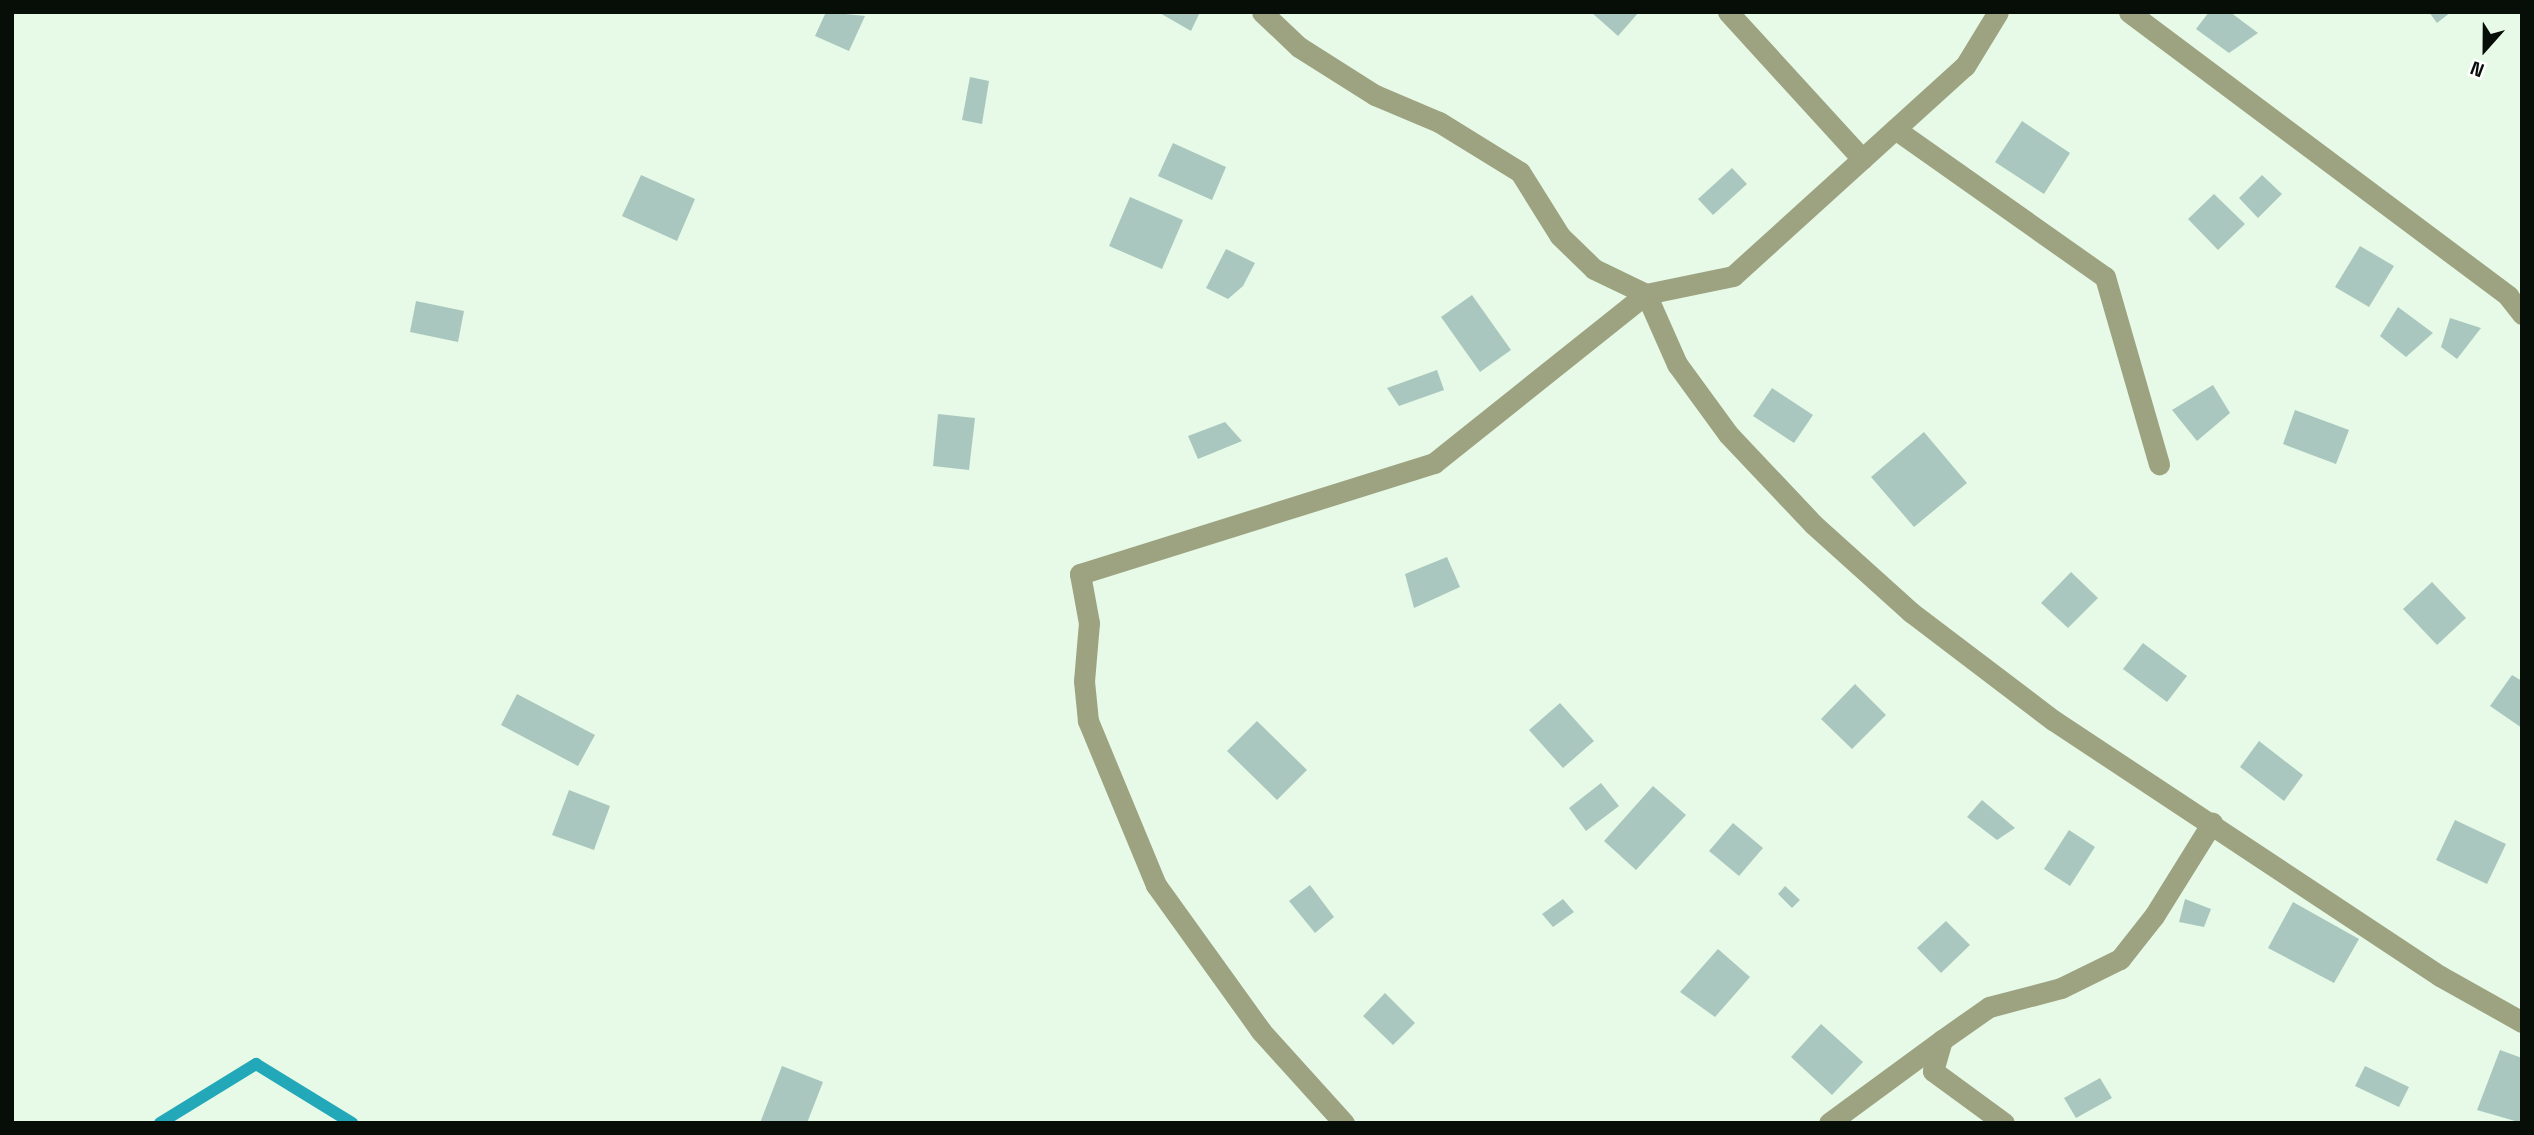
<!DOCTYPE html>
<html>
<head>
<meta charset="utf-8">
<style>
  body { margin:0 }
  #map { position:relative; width:2534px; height:1135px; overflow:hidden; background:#e6fae7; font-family:"Space Grotesk",sans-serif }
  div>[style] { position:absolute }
  .stream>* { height:12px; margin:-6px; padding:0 6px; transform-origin:6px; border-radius:6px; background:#22a8b8 }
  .building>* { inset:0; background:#aac7bf }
  .minor>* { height:21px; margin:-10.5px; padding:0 10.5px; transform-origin:10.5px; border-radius:10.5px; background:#9da380 }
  span { translate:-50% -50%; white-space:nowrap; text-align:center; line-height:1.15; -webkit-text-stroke:7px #fff; paint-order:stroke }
  .frame { position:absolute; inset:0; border:14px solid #070e08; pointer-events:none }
  .north { position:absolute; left:2450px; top:14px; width:70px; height:70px; -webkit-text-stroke:5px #fff; paint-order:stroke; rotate:201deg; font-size:19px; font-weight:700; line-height:28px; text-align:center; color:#070e08 }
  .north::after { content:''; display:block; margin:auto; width:24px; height:32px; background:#070e08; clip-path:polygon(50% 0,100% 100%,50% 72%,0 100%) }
</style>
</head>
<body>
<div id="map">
  <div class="stream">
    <i style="left:160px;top:1123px;width:113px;rotate:-31.6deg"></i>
    <i style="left:256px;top:1064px;width:113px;rotate:31.6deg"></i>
  </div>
  <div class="building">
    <i style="clip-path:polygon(826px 12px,865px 16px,849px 51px,815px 36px)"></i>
    <i style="clip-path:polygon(1158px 12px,1200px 12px,1191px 31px)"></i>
    <i style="clip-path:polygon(1591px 12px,1639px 12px,1618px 36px)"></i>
    <i style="clip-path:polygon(2209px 12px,2230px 12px,2258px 33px,2229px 53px,2196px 29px)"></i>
    <i style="clip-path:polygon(2429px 12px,2451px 12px,2437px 23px)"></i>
    <i style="clip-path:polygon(970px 77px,989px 81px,982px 124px,962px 120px)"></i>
    <i style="clip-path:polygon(2022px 121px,2070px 153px,2044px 194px,1995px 162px)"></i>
    <i style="clip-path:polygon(1173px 143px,1226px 167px,1212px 200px,1158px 176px)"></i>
    <i style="clip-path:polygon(1732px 168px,1747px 184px,1713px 215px,1698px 199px)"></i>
    <i style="clip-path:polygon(641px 175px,695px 199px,677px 241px,622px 216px)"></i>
    <i style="clip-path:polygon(2262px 175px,2282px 194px,2258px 218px,2239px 198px)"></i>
    <i style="clip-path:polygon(2214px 194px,2245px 224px,2218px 250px,2188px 219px)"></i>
    <i style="clip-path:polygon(1130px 197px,1183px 220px,1162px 269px,1109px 246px)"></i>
    <i style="clip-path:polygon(2360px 246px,2394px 266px,2369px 307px,2335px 287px)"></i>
    <i style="clip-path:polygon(1226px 249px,1255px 263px,1243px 286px,1228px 299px,1206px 288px)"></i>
    <i style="clip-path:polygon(1472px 295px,1511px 350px,1480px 372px,1441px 317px)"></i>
    <i style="clip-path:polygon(416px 301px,464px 311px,458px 342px,410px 332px)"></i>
    <i style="clip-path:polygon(2398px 307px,2433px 333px,2406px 357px,2380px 336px)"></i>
    <i style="clip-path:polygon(2450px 318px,2481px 328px,2457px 359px,2441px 347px)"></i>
    <i style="clip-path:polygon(1437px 370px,1444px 390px,1399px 406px,1387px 388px)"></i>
    <i style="clip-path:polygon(2213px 385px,2230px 413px,2197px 441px,2172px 410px)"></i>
    <i style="clip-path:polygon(1772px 388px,1813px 415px,1794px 443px,1753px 416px)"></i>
    <i style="clip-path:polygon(2295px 410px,2349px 430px,2336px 464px,2283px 444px)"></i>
    <i style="clip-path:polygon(938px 414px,975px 418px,969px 470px,933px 466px)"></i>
    <i style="clip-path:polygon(1225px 422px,1242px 441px,1198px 459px,1188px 436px)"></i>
    <i style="clip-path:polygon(1924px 432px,1967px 483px,1914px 527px,1871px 477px)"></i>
    <i style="clip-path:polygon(1447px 557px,1460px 587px,1414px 608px,1405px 574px)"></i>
    <i style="clip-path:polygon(2071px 572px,2098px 598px,2068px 628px,2041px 603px)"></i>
    <i style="clip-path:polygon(2432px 582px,2466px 618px,2437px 645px,2403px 609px)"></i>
    <i style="clip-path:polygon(2143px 643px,2187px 676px,2167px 702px,2123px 669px)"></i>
    <i style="clip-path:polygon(2512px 675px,2522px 681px,2522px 728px,2490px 706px)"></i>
    <i style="clip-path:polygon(1855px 684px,1886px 715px,1852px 749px,1821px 719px)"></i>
    <i style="clip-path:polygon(517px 694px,595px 735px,578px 766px,501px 725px)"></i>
    <i style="clip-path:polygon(1560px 703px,1594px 741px,1563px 768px,1529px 730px)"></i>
    <i style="clip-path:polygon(1257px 721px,1307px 770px,1277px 800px,1227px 751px)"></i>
    <i style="clip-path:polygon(2259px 741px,2303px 775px,2284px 801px,2240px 767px)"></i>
    <i style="clip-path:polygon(1601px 783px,1619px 806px,1586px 831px,1569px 808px)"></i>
    <i style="clip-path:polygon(1653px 786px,1686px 815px,1636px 870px,1604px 841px)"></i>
    <i style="clip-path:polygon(569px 790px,610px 806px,594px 850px,552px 835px)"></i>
    <i style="clip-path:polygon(1982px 800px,2015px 828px,1997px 840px,1967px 817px)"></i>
    <i style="clip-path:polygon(2455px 820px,2506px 844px,2487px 884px,2436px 860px)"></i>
    <i style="clip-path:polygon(1733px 823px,1763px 848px,1739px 876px,1709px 851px)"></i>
    <i style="clip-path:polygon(2069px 830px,2095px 847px,2070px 886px,2044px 869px)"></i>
    <i style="clip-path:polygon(1310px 885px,1334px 917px,1315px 933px,1289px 901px)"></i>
    <i style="clip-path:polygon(1785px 886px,1800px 900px,1792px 908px,1778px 894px)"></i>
    <i style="clip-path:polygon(1563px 899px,1574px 912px,1553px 927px,1542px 914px)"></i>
    <i style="clip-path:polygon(2185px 899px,2211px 909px,2204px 927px,2179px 922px)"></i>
    <i style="clip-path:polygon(2293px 902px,2359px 939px,2334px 983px,2268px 948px)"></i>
    <i style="clip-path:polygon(1946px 921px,1970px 945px,1941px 973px,1917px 948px)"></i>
    <i style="clip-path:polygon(1718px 949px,1750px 977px,1715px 1017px,1680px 992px)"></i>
    <i style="clip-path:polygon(1385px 993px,1415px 1023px,1393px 1045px,1363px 1016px)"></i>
    <i style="clip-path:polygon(1821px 1024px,1863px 1062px,1832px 1095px,1791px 1057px)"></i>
    <i style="clip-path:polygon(2500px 1050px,2522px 1058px,2522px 1123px,2477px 1110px)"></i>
    <i style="clip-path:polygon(782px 1066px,823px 1082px,807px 1123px,760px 1123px)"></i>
    <i style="clip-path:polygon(2365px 1066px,2409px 1087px,2399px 1107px,2355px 1086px)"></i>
    <i style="clip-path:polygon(2100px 1078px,2112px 1098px,2076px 1118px,2064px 1098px)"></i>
  </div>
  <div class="minor">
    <i style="left:1262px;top:12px;width:51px;rotate:43.4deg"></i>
    <i style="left:1299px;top:47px;width:90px;rotate:32.3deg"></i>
    <i style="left:1375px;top:95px;width:69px;rotate:22.9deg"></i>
    <i style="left:1439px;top:122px;width:95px;rotate:31.7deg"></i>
    <i style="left:1520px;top:172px;width:75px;rotate:58deg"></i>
    <i style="left:1560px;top:236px;width:47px;rotate:44.1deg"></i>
    <i style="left:1594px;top:269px;width:58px;rotate:25.7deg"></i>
    <i style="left:1646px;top:294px;width:77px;rotate:66.1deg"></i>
    <i style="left:1677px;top:364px;width:87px;rotate:53.9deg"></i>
    <i style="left:1728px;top:434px;width:124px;rotate:46.6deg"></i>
    <i style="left:1813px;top:524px;width:133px;rotate:42deg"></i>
    <i style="left:1912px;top:613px;width:177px;rotate:37.2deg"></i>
    <i style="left:2053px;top:720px;width:464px;rotate:33.5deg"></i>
    <i style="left:2440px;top:976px;width:94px;rotate:29.3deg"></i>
    <i style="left:1728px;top:12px;width:199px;rotate:47.6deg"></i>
    <i style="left:2129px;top:12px;width:474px;rotate:36.8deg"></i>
    <i style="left:2508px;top:296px;width:23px;rotate:52deg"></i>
    <i style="left:1895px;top:129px;width:257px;rotate:35.2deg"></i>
    <i style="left:2105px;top:277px;width:195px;rotate:73.9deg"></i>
    <i style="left:1344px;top:1123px;width:124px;rotate:-132.1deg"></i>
    <i style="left:1261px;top:1031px;width:180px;rotate:-125.7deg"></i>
    <i style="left:1156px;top:885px;width:178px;rotate:-112.5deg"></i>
    <i style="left:1088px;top:721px;width:40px;rotate:-95.7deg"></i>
    <i style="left:1084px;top:681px;width:58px;rotate:-85.1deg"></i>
    <i style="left:1089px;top:623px;width:50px;rotate:-100.4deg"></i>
    <i style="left:1080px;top:574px;width:371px;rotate:-17.4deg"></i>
    <i style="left:1434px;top:463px;width:271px;rotate:-38.6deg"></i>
    <i style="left:1646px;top:294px;width:89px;rotate:-11.7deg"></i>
    <i style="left:1733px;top:276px;width:313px;rotate:-42.2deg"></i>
    <i style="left:1965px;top:66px;width:63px;rotate:-58.6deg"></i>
    <i style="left:1829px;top:1123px;width:140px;rotate:-36.3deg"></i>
    <i style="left:2004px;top:1123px;width:88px;rotate:-143.8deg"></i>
    <i style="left:1933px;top:1071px;width:32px;rotate:-74deg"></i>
    <i style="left:1942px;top:1040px;width:57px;rotate:-35.1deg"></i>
    <i style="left:1989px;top:1007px;width:74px;rotate:-14.8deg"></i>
    <i style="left:2061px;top:988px;width:66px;rotate:-26.2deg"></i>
    <i style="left:2120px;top:959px;width:55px;rotate:-51.7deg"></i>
    <i style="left:2154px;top:916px;width:110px;rotate:-58.1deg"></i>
  </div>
  <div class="frame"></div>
  <div class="north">N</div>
</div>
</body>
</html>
